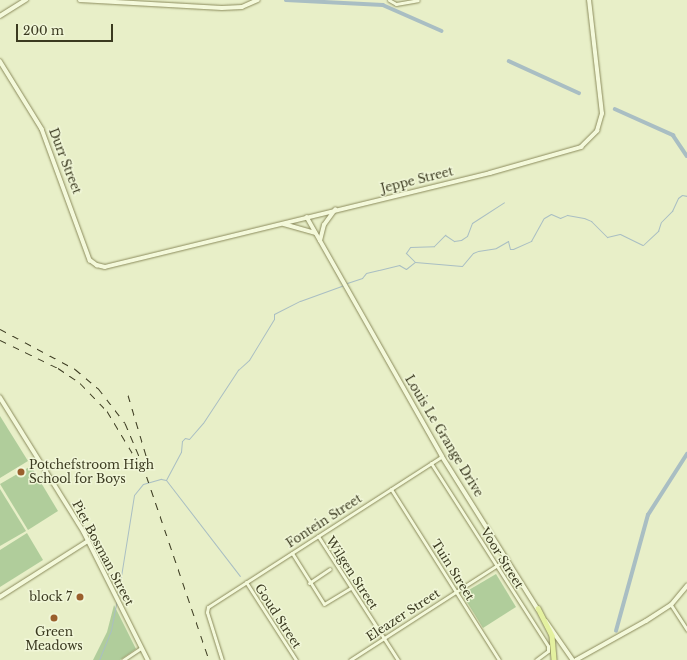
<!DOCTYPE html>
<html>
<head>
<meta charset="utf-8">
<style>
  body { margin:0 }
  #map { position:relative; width:687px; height:660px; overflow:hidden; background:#e8efc8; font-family:"Libre Baskerville",serif }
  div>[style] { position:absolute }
  .green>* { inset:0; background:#b0cd9b }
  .stream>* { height:1px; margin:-0.5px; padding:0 0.5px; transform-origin:0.5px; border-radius:0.5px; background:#a9bec3 }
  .canal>* { height:3.5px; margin:-1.75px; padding:0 1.75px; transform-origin:1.75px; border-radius:1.75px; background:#a9bec3 }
  .roads { filter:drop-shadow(0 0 1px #8b8b5c) drop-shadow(0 0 1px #8b8b5c) }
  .minor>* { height:3px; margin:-1.5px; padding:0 1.5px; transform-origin:1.5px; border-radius:1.5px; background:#f4f9db }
  .tertiary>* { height:3.5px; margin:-1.75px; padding:0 1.75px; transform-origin:1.75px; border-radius:1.75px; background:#f4f9db }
  .primary>* { height:4.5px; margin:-2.25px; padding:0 2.25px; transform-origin:2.25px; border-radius:2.25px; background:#e4f1a0 }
  .rail>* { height:1px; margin-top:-0.5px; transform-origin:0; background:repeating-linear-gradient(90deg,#3b3a20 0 7px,transparent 0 14px) }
  .dots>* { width:11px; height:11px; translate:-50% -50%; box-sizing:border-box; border:2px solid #f0f6d7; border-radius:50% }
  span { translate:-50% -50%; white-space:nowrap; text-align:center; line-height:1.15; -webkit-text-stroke:3px #f0f6d7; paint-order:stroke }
  .street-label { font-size:12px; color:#3b3a20 }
  .poi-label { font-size:12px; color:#3b3a20 }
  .left { translate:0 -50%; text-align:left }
  .right { translate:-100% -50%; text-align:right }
  .scale { position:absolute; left:16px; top:24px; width:97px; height:18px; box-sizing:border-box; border:2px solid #3b3a20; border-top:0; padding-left:5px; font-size:12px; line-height:14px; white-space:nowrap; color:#3b3a20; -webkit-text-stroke:3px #f0f6d7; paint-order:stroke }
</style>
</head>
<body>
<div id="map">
  <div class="green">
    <i style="clip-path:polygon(0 416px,28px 461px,0 478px)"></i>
    <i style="clip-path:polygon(31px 466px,58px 511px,28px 530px,0 484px)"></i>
    <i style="clip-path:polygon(0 489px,26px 531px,0 546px)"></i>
    <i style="clip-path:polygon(27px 533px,43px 560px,0 587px,0 550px)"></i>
    <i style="clip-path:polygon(496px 574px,516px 607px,483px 628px,462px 594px)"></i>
    <i style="clip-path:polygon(114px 605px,136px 649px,120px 660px,93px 660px,107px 632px)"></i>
  </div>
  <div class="stream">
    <i style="left:415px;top:262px;width:47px;rotate:4.9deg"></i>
    <i style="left:462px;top:266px;width:17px;rotate:-50deg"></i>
    <i style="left:473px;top:253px;width:5px;rotate:-22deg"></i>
    <i style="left:478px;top:251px;width:18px;rotate:-9deg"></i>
    <i style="left:496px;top:248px;width:14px;rotate:-30deg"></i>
    <i style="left:508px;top:241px;width:8px;rotate:76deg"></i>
    <i style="left:510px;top:249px;width:3px"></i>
    <i style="left:513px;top:249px;width:20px;rotate:-24deg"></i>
    <i style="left:531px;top:241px;width:26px;rotate:-61deg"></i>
    <i style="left:544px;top:218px;width:8px;rotate:-30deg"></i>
    <i style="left:551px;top:214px;width:10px;rotate:24deg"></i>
    <i style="left:560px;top:218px;width:8px;rotate:-23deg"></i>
    <i style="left:567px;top:215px;width:17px;rotate:10deg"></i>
    <i style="left:584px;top:218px;width:8px;rotate:23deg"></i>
    <i style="left:591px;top:221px;width:23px;rotate:45deg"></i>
    <i style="left:607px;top:237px;width:13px;rotate:-13deg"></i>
    <i style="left:620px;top:234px;width:25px;rotate:26deg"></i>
    <i style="left:643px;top:245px;width:21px;rotate:-43deg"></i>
    <i style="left:658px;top:231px;width:9px;rotate:-72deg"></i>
    <i style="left:661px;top:222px;width:16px;rotate:-45deg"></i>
    <i style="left:672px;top:211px;width:14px;rotate:-65deg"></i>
    <i style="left:678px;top:198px;width:5px;rotate:-37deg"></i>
    <i style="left:682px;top:195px;width:5px;rotate:11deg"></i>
    <i style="left:347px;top:283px;width:16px;rotate:-18deg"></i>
    <i style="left:362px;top:278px;width:6px;rotate:-51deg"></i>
    <i style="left:366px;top:273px;width:13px;rotate:-13deg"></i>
    <i style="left:379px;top:270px;width:21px;rotate:-14deg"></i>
    <i style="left:399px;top:265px;width:8px;rotate:30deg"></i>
    <i style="left:406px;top:269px;width:11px;rotate:-38deg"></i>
    <i style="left:415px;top:262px;width:13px;rotate:-135deg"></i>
    <i style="left:406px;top:253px;width:7px;rotate:-56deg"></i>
    <i style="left:410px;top:247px;width:24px;rotate:-2deg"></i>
    <i style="left:434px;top:246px;width:16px;rotate:-45deg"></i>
    <i style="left:445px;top:235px;width:11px;rotate:34deg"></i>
    <i style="left:454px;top:241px;width:7px;rotate:-8deg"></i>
    <i style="left:461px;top:240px;width:7px;rotate:-34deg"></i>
    <i style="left:467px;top:236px;width:14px;rotate:-69deg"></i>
    <i style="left:472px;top:223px;width:38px;rotate:-33deg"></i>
    <i style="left:166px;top:480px;width:32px;rotate:-62deg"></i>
    <i style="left:181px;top:452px;width:11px;rotate:-85deg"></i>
    <i style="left:182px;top:441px;width:4px;rotate:-45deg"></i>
    <i style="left:185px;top:438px;width:4px;rotate:14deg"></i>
    <i style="left:189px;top:439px;width:21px;rotate:-49deg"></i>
    <i style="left:203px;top:423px;width:64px;rotate:-56.6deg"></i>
    <i style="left:238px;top:370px;width:15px;rotate:-42deg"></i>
    <i style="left:249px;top:360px;width:48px;rotate:-58.6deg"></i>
    <i style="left:274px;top:319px;width:5px;rotate:-90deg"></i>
    <i style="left:274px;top:314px;width:29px;rotate:-27deg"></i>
    <i style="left:300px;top:301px;width:47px;rotate:-20deg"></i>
    <i style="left:118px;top:595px;width:101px;rotate:-80.9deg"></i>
    <i style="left:134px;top:495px;width:14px;rotate:-51deg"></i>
    <i style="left:143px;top:484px;width:19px;rotate:-16deg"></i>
    <i style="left:161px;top:479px;width:5px;rotate:11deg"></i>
    <i style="left:166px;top:480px;width:121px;rotate:52.4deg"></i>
    <i style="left:99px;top:660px;width:32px;rotate:-68deg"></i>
    <i style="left:111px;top:630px;width:31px;rotate:-79deg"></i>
  </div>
  <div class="canal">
    <i style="left:286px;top:0;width:97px;rotate:3deg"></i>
    <i style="left:383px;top:5px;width:64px;rotate:23.8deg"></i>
    <i style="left:509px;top:61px;width:77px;rotate:24.6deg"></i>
    <i style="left:615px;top:109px;width:64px;rotate:24.1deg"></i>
    <i style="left:673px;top:135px;width:25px;rotate:56deg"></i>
    <i style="left:616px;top:631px;width:120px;rotate:-74.6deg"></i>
    <i style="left:648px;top:515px;width:72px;rotate:-57.4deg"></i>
  </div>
  <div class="roads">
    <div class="minor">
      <i style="left:389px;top:0;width:8px;rotate:30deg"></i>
      <i style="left:396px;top:4px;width:22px;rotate:-10deg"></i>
      <i style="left:431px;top:463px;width:217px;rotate:57.4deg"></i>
      <i style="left:548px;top:646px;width:5px;rotate:90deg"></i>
      <i style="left:548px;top:651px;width:15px;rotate:143deg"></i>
      <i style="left:391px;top:489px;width:202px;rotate:57.7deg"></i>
      <i style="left:318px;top:536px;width:148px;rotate:57.2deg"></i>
      <i style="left:292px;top:553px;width:60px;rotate:57.9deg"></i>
      <i style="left:324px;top:604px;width:31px;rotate:-31deg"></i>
      <i style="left:246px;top:582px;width:93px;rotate:57.3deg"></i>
      <i style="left:309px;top:583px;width:25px;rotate:-34deg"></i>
      <i style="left:671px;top:605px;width:30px;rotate:57deg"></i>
      <i style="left:123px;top:660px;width:22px;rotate:-34deg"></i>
      <i style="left:222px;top:660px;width:50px;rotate:-107.4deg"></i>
      <i style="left:207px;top:612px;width:5px;rotate:-79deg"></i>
      <i style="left:208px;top:607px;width:278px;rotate:-32.8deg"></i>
      <i style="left:350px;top:660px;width:187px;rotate:-32.8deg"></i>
    </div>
    <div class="tertiary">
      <i style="left:80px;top:0;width:142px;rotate:3.2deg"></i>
      <i style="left:222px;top:8px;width:20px;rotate:-3deg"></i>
      <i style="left:242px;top:7px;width:17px;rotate:-24deg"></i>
      <i style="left:0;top:16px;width:31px;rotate:-32deg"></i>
      <i style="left:0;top:61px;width:80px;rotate:58.3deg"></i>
      <i style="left:42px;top:129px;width:140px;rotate:69.9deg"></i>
      <i style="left:90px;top:260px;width:9px;rotate:36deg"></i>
      <i style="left:97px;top:265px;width:8px;rotate:14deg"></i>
      <i style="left:105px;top:267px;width:396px;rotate:-13.7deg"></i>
      <i style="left:490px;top:173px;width:95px;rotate:-15.9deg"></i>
      <i style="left:581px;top:147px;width:23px;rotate:-45deg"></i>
      <i style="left:597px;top:131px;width:18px;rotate:-74deg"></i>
      <i style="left:602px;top:114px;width:115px;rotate:-96.5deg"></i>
      <i style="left:307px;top:217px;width:274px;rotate:60.5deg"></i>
      <i style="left:442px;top:456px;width:181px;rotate:57.9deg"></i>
      <i style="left:284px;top:224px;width:32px;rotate:16deg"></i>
      <i style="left:320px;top:241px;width:16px;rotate:-76deg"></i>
      <i style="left:324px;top:225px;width:19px;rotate:-54deg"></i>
      <i style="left:0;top:397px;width:159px;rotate:58.1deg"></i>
      <i style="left:84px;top:532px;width:143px;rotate:63.4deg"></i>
      <i style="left:0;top:597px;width:104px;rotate:-32.5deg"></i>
      <i style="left:546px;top:621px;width:47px;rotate:55.3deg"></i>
      <i style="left:576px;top:660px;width:80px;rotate:-29.1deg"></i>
      <i style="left:646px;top:621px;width:30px;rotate:-33deg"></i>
      <i style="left:671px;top:605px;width:25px;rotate:-50deg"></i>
    </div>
    <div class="primary">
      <i style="left:538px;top:608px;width:31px;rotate:63deg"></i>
      <i style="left:552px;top:636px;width:24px;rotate:85deg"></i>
    </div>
  </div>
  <div class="rail">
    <i style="left:0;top:329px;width:85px;rotate:28.1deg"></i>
    <i style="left:75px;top:369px;width:30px;rotate:40deg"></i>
    <i style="left:98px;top:388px;width:44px;rotate:52.4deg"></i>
    <i style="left:125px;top:423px;width:43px;rotate:67deg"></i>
    <i style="left:142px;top:463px;width:208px;rotate:71.2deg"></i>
    <i style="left:0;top:340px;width:64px;rotate:25.8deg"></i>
    <i style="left:58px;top:368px;width:27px;rotate:34deg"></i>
    <i style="left:80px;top:383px;width:39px;rotate:46deg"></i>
    <i style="left:107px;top:411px;width:56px;rotate:58.9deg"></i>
    <i style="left:128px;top:395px;width:80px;rotate:73.4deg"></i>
  </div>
  <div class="dots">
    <i style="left:21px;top:472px;background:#9a5f2d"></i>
    <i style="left:80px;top:597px;background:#9a5f2d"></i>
    <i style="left:54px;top:618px;background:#9a5f2d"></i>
  </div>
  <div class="street-label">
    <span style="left:65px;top:161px;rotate:69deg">Durr Street</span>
    <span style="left:417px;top:180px;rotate:-14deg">Jeppe Street</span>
    <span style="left:444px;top:436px;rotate:59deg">Louis Le Grange Drive</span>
    <span style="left:324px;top:521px;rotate:-33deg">Fontein Street</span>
    <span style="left:103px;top:553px;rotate:62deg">Piet Bosman Street</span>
    <span style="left:502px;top:558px;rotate:58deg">Voor Street</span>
    <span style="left:453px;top:570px;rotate:58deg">Tuin Street</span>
    <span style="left:352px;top:573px;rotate:57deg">Wilgen Street</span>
    <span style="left:403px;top:615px;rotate:-33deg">Eleazer Street</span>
    <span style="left:278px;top:616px;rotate:57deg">Goud Street</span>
  </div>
  <div class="poi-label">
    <span class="left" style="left:29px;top:472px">Potchefstroom High<br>School for Boys</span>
    <span class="right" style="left:72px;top:597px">block 7</span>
    <span style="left:54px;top:639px">Green<br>Meadows</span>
  </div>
  <div class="scale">200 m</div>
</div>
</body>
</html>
